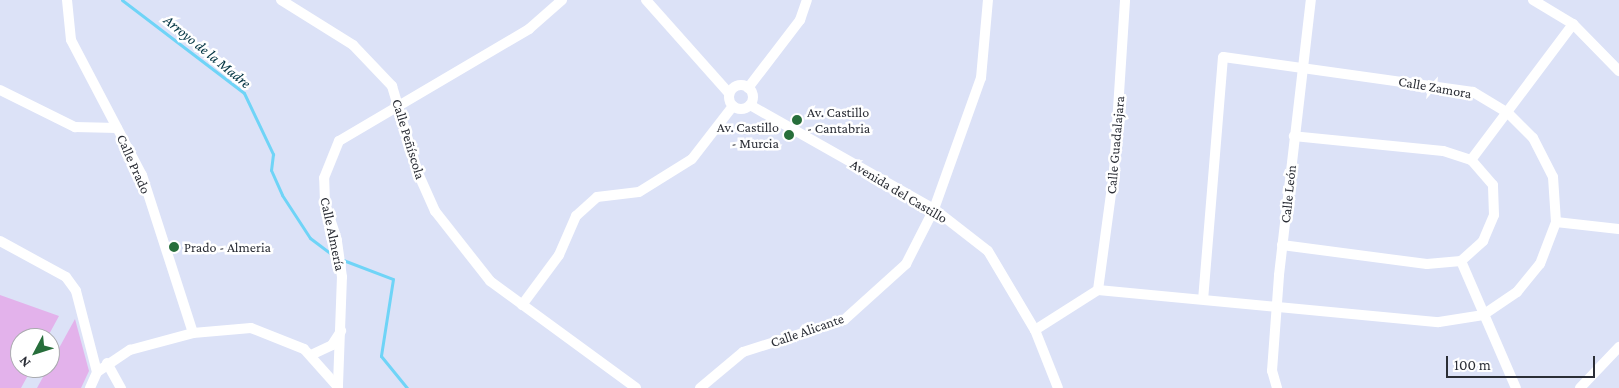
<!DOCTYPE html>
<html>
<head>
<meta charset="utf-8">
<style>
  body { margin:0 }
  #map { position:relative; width:1619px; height:388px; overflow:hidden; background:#dce2f7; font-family:"Crimson Pro",serif }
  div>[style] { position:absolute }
  .green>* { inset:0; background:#e3b2eb }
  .stream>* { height:3px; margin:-1.5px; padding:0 1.5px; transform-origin:1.5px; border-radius:1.5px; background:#6fd4f7 }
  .minor>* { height:10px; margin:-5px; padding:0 5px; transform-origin:5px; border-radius:5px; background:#fff }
  .minor>.ring { margin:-5px; padding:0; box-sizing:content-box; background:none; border:10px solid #fff; border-radius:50% }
  .dots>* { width:14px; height:14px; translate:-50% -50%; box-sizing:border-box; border:2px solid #fff; border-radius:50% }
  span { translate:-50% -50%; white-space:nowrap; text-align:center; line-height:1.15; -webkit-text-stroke:5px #fff; paint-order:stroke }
  .street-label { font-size:14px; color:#2b2e36 }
  .poi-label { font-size:14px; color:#2b2e36 }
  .left { translate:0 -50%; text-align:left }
  .right { translate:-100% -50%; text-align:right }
  .water-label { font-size:15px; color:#023442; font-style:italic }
  .north { position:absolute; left:10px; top:328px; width:50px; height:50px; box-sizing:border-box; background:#fff; border:1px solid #aaabaf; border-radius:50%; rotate:230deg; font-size:14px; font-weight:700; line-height:20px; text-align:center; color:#2b2e36 }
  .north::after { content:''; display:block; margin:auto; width:18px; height:22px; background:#276e3b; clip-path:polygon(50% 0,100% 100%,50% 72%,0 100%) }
  .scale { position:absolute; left:1446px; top:356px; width:149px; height:22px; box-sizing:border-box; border:2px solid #2b2e36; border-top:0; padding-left:6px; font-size:15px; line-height:18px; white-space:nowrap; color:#2b2e36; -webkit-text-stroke:4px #fff; paint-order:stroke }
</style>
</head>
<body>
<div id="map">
  <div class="green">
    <i style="clip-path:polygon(0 295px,59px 316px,47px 338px,20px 338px,20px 368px,32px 368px,21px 388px,0 388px)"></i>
    <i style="clip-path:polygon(75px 319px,89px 371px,81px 388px,37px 388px)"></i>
  </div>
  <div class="stream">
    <i style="left:122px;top:0;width:153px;rotate:37.3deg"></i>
    <i style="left:244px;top:93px;width:68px;rotate:64.6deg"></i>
    <i style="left:273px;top:154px;width:16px;rotate:97deg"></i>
    <i style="left:271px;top:170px;width:27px;rotate:66deg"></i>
    <i style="left:282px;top:195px;width:51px;rotate:56.9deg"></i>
    <i style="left:310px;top:238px;width:34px;rotate:37deg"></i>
    <i style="left:343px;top:260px;width:53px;rotate:20.8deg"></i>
    <i style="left:393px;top:279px;width:78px;rotate:98.9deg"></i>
    <i style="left:381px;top:356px;width:41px;rotate:50.9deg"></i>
  </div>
  <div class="minor">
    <i style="left:67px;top:0;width:40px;rotate:84.3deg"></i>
    <i style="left:71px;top:40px;width:153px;rotate:62.3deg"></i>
    <i style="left:142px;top:175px;width:166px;rotate:72.1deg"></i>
    <i style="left:281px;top:0;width:85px;rotate:32deg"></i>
    <i style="left:353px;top:45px;width:57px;rotate:46.4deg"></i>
    <i style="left:392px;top:86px;width:91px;rotate:73.4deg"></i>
    <i style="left:418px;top:173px;width:42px;rotate:65.9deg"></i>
    <i style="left:435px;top:211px;width:89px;rotate:51.8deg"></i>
    <i style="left:490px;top:281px;width:181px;rotate:36.2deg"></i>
    <i style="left:646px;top:0;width:125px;rotate:48.3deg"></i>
    <i style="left:1533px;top:0;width:47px;rotate:31deg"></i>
    <i style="left:1573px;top:24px;width:66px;rotate:45.6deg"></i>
    <i class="ring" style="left:729px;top:85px;width:14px;height:14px"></i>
    <i style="left:748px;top:88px;width:86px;rotate:-52.6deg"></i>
    <i style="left:800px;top:20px;width:21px;rotate:-71deg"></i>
    <i style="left:0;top:90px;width:84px;rotate:26.3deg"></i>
    <i style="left:75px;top:127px;width:42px;rotate:1.4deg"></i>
    <i style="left:750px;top:105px;width:211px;rotate:29.5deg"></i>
    <i style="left:934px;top:209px;width:68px;rotate:37.9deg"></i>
    <i style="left:988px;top:251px;width:92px;rotate:59.3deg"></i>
    <i style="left:1035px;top:330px;width:62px;rotate:68.4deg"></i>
    <i style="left:1471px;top:160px;width:170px;rotate:-53.1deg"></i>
    <i style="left:1556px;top:222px;width:63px;rotate:6.3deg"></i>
    <i style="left:0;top:241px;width:75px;rotate:28.6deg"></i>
    <i style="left:66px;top:277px;width:17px;rotate:54deg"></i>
    <i style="left:76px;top:291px;width:84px;rotate:75.5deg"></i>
    <i style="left:1282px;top:245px;width:146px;rotate:7.5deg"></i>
    <i style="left:1427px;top:264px;width:34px;rotate:-5deg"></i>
    <i style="left:1461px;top:261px;width:30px;rotate:-42deg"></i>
    <i style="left:1483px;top:241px;width:28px;rotate:-67deg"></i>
    <i style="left:1494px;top:215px;width:30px;rotate:-92deg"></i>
    <i style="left:1493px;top:185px;width:33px;rotate:-131deg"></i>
    <i style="left:1471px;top:160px;width:29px;rotate:-162deg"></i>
    <i style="left:1443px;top:151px;width:150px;rotate:-174.3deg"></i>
    <i style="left:1461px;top:261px;width:138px;rotate:66.6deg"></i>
    <i style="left:1098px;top:290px;width:120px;rotate:-82.3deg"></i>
    <i style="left:1114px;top:171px;width:171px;rotate:-86.3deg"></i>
    <i style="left:522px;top:305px;width:62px;rotate:-53.5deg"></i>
    <i style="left:559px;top:255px;width:43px;rotate:-66.4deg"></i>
    <i style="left:576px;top:216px;width:28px;rotate:-42deg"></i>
    <i style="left:597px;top:197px;width:42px;rotate:-6.8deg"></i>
    <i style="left:639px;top:192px;width:62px;rotate:-31.9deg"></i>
    <i style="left:692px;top:159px;width:67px;rotate:-52.3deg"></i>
    <i style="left:1035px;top:330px;width:75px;rotate:-32.4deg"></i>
    <i style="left:1098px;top:290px;width:342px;rotate:5.4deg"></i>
    <i style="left:1439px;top:322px;width:45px;rotate:-9deg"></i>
    <i style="left:1483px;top:315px;width:41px;rotate:-34.1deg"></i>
    <i style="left:1517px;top:292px;width:36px;rotate:-51deg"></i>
    <i style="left:1540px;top:264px;width:45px;rotate:-69.1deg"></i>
    <i style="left:1556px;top:222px;width:45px;rotate:-93.8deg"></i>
    <i style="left:1553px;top:177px;width:44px;rotate:-117.1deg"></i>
    <i style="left:1533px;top:138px;width:35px;rotate:-135deg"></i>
    <i style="left:1508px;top:113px;width:41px;rotate:-149deg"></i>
    <i style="left:1473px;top:92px;width:252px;rotate:-172deg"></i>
    <i style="left:1223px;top:57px;width:243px;rotate:94.7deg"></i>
    <i style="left:311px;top:355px;width:23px;rotate:-25deg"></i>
    <i style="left:332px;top:345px;width:17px;rotate:-57deg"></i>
    <i style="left:107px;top:363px;width:29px;rotate:61deg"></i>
    <i style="left:338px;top:385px;width:108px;rotate:-87.9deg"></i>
    <i style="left:342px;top:277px;width:37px;rotate:-98deg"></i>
    <i style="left:337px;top:240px;width:40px;rotate:-108deg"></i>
    <i style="left:325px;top:202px;width:24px;rotate:-92deg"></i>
    <i style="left:324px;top:178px;width:40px;rotate:-68deg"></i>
    <i style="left:339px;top:141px;width:221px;rotate:-30.5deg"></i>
    <i style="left:529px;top:29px;width:44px;rotate:-41.3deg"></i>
    <i style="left:90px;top:388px;width:17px;rotate:-66deg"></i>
    <i style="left:97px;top:372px;width:40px;rotate:-34deg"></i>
    <i style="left:130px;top:350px;width:65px;rotate:-15.1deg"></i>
    <i style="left:193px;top:333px;width:58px;rotate:-4.9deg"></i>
    <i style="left:251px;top:328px;width:57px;rotate:21.6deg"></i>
    <i style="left:304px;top:349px;width:51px;rotate:48.2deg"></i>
    <i style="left:700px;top:388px;width:56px;rotate:-39.9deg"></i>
    <i style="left:743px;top:352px;width:106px;rotate:-17.6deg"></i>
    <i style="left:844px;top:320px;width:84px;rotate:-42.1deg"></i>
    <i style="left:906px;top:264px;width:62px;rotate:-63deg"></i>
    <i style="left:934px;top:209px;width:139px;rotate:-70.3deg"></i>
    <i style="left:981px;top:78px;width:78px;rotate:-84.9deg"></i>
    <i style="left:1277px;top:388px;width:18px;rotate:-106deg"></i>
    <i style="left:1272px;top:371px;width:96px;rotate:-85.8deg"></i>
    <i style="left:1279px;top:275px;width:277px;rotate:-83.4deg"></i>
    <i style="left:1580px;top:388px;width:57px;rotate:-46.4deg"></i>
  </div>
  <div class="dots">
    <i style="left:797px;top:120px;background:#276e3b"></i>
    <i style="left:789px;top:135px;background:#276e3b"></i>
    <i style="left:174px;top:247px;background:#276e3b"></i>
  </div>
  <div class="street-label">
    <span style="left:1435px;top:87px;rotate:10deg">Calle Zamora</span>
    <span style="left:409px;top:139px;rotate:73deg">Calle Peñíscola</span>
    <span style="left:1115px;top:145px;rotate:-85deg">Calle Guadalajara</span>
    <span style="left:134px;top:164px;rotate:66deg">Calle Prado</span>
    <span style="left:899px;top:191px;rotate:31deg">Avenida del Castillo</span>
    <span style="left:1288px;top:194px;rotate:-84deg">Calle León</span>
    <span style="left:333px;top:234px;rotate:78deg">Calle Almería</span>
    <span style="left:807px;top:330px;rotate:-19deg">Calle Alicante</span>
  </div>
  <div class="poi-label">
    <span class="left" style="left:807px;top:120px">Av. Castillo<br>- Cantabria</span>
    <span class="right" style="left:779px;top:135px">Av. Castillo<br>- Murcia</span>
    <span class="left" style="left:184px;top:247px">Prado - Almeria</span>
  </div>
  <div class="water-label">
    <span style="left:207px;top:52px;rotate:39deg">Arroyo de la Madre</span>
  </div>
  <div class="north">N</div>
  <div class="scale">100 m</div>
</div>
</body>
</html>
